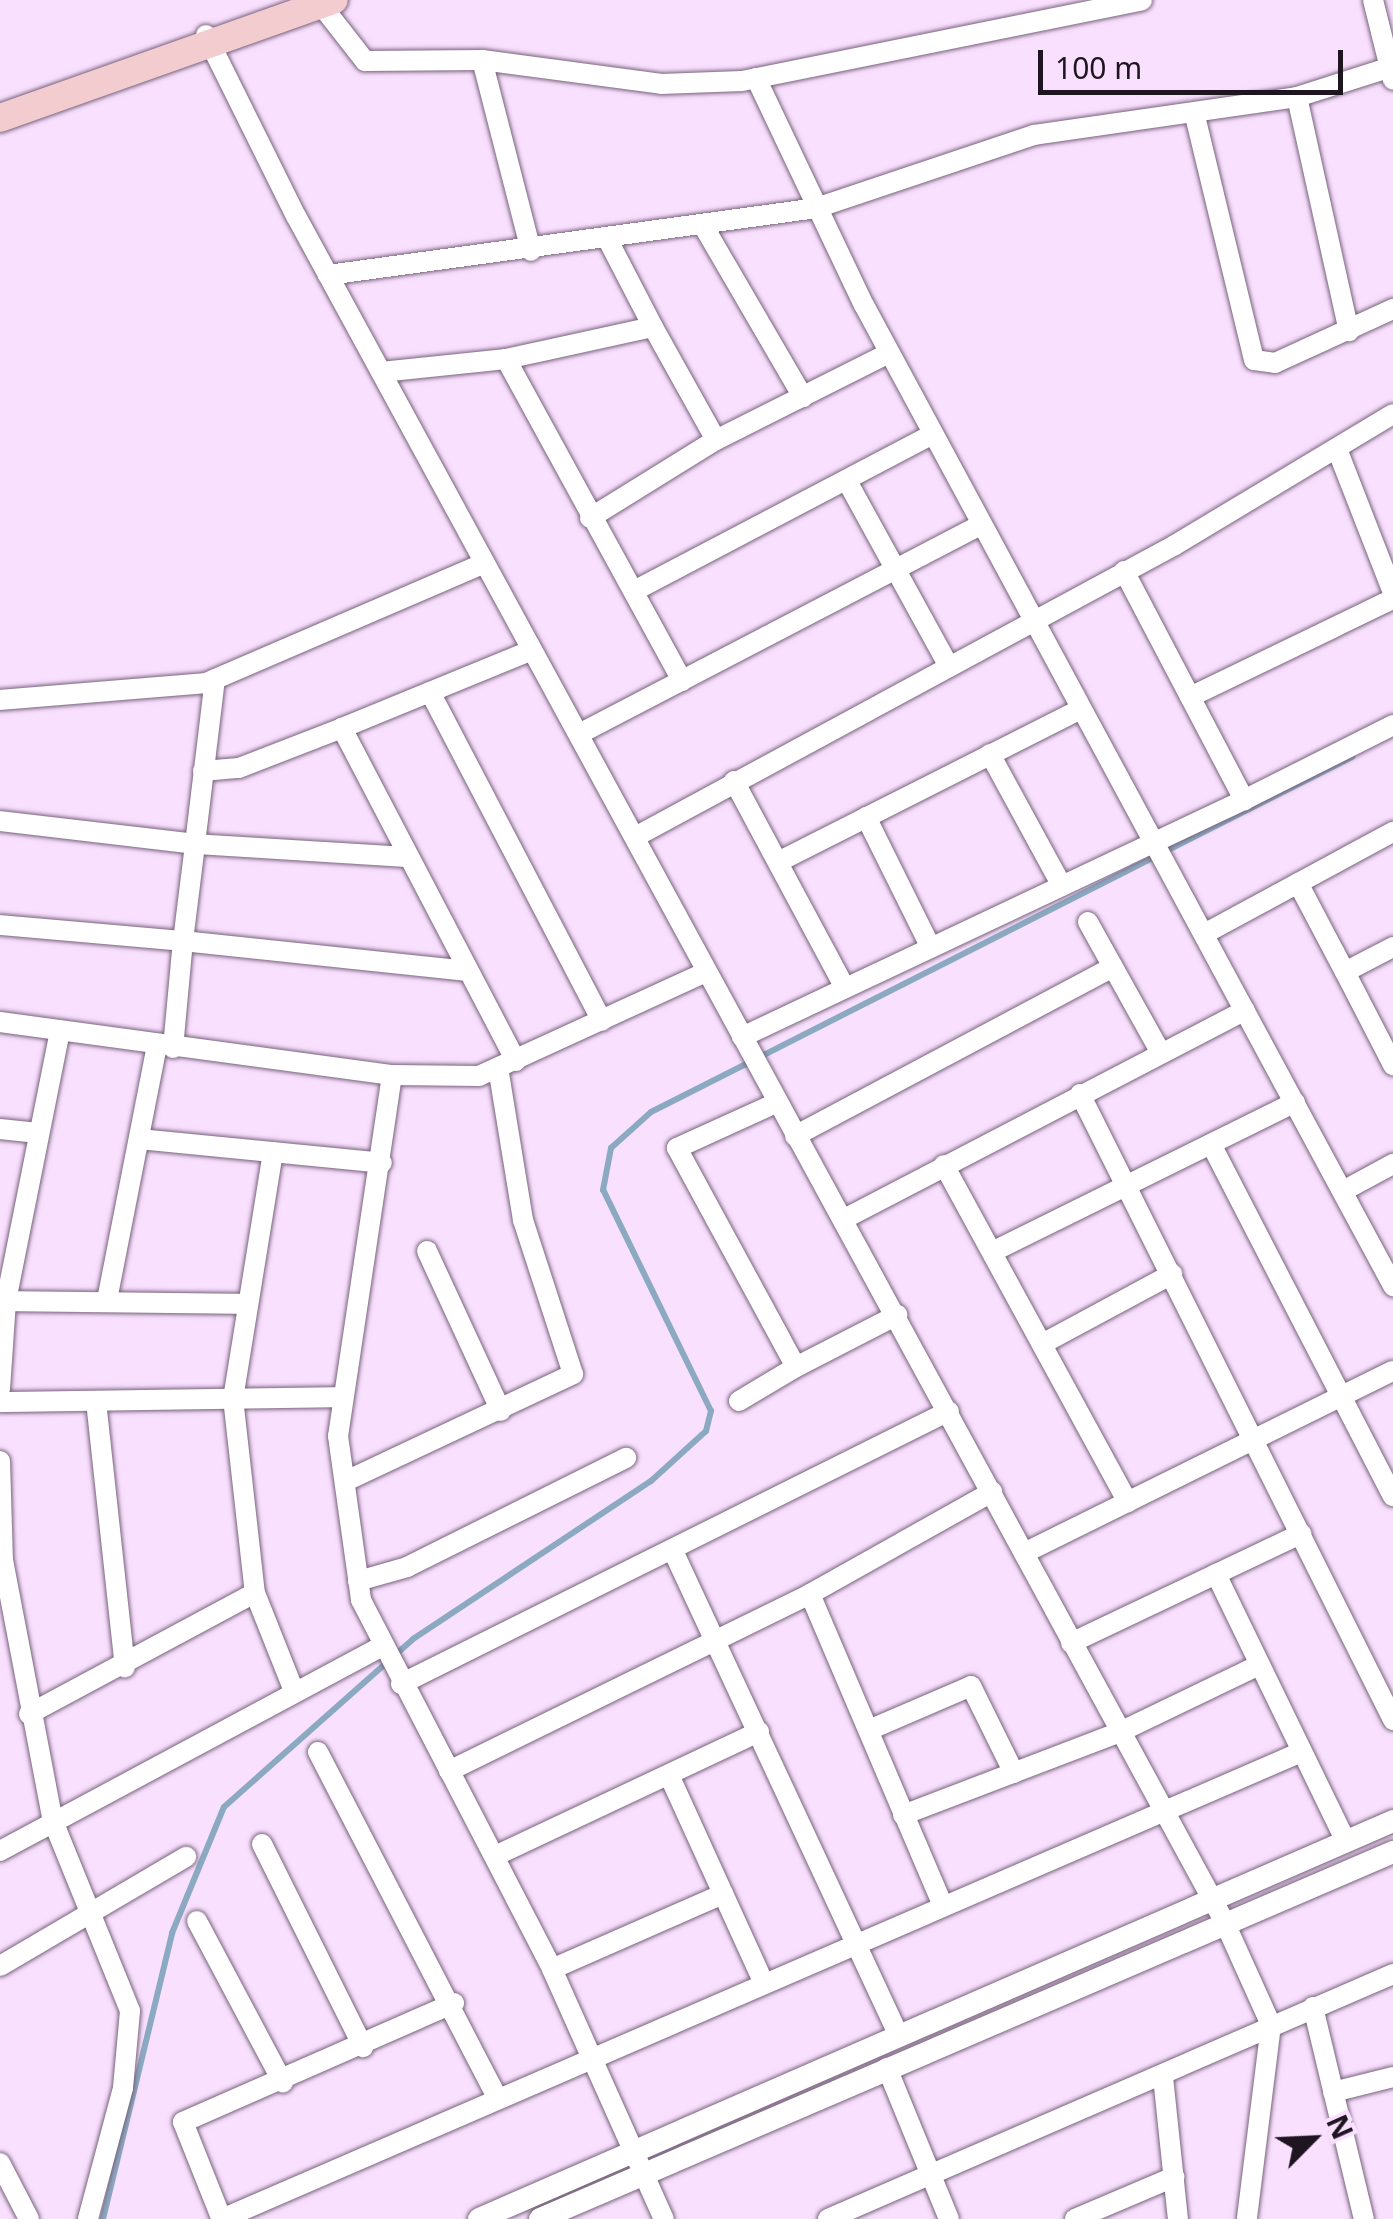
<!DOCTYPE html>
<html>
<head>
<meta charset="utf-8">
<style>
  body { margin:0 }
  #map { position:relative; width:1393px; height:2219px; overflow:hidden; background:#f9e0fe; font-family:"Noto Sans",sans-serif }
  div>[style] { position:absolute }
  .stream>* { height:6px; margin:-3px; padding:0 3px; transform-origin:3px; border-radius:3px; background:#8ba9c1 }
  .roads { filter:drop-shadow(0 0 2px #77627c) drop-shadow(0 0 2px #77627c) }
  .minor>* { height:20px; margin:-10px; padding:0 10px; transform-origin:10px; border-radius:10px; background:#fff }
  .tertiary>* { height:22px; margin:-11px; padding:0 11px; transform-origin:11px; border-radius:11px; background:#fff }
  .secondary>* { height:28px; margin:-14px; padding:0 14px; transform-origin:14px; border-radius:14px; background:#f3cccf }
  span { translate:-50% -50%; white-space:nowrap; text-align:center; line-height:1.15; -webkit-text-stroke:9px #f9e0fe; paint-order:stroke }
  .north { position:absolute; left:1263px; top:2089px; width:100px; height:100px; -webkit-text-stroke:8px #f9e0fe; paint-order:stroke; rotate:66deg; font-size:28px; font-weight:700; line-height:40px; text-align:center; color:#1e1520 }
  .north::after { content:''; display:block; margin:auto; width:35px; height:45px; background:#1e1520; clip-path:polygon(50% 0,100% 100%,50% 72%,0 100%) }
  .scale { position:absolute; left:1038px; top:50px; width:305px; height:45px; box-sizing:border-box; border:5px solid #1e1520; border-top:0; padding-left:12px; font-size:30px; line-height:35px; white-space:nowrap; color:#1e1520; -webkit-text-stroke:8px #f9e0fe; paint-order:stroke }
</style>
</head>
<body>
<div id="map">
  <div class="stream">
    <i style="left:103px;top:2219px;width:294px;rotate:-76.4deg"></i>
    <i style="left:172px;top:1933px;width:136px;rotate:-67.6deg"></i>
    <i style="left:224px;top:1807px;width:253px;rotate:-41.6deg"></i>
    <i style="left:413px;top:1639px;width:286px;rotate:-33.6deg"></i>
    <i style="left:651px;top:1481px;width:74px;rotate:-42.3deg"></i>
    <i style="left:706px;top:1431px;width:21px;rotate:-76deg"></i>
    <i style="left:711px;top:1411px;width:246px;rotate:-116deg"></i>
    <i style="left:603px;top:1190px;width:43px;rotate:-79.2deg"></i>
    <i style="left:611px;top:1148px;width:54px;rotate:-42deg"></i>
    <i style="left:651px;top:1112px;width:786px;rotate:-26.86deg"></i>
  </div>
  <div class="roads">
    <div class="minor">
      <i style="left:1373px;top:0;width:82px;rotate:76deg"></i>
      <i style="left:322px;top:6px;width:70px;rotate:52deg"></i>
      <i style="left:365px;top:61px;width:117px;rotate:-0.5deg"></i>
      <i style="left:482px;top:60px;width:181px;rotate:7.6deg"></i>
      <i style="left:661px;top:84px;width:81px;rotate:-2.1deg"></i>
      <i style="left:742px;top:81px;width:408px;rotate:-11.4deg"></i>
      <i style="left:206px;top:35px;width:202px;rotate:63.6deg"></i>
      <i style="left:296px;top:216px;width:1943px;rotate:61.44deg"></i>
      <i style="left:1225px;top:1923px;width:112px;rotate:65.7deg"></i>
      <i style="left:1271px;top:2025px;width:195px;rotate:97.1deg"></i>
      <i style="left:482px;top:60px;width:197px;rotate:75.6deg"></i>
      <i style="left:756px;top:78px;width:251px;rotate:64.6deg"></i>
      <i style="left:864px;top:305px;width:1115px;rotate:61.66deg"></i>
      <i style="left:1297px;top:97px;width:240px;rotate:77.5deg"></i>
      <i style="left:1195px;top:116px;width:251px;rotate:76.4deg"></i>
      <i style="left:1254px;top:360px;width:21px;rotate:8deg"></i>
      <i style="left:1275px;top:363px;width:130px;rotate:-24.6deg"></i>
      <i style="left:704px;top:227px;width:197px;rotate:59.8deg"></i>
      <i style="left:609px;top:242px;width:96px;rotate:62.6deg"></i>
      <i style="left:328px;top:275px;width:493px;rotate:-7.8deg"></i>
      <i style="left:816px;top:208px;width:230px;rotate:-18.5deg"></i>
      <i style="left:1034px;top:135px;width:266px;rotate:-8.2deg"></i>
      <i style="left:1297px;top:97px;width:99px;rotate:-17.7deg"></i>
      <i style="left:506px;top:359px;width:150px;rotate:-12.3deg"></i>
      <i style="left:653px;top:327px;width:129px;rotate:60.9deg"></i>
      <i style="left:716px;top:440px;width:194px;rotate:-26.7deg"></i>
      <i style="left:381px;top:372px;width:126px;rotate:-5.9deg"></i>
      <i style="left:506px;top:359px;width:367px;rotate:61.3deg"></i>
      <i style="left:1337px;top:449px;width:155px;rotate:68.7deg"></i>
      <i style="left:847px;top:481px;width:208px;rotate:61.2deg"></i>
      <i style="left:590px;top:518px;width:148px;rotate:-31.8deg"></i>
      <i style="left:1124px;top:571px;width:259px;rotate:62.3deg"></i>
      <i style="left:1244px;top:800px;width:167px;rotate:-26.7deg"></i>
      <i style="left:634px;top:591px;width:338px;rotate:-27.7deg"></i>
      <i style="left:430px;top:692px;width:371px;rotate:62.4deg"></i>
      <i style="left:1190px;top:697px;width:225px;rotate:-25.8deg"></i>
      <i style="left:0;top:700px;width:207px;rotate:-4.7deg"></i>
      <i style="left:206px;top:683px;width:303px;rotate:-23.3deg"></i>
      <i style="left:579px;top:734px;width:452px;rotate:-27.5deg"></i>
      <i style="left:990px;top:754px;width:150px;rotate:61.4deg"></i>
      <i style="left:203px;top:771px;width:36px;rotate:-5deg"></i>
      <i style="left:239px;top:768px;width:110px;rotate:-21.2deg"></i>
      <i style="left:734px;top:781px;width:233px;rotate:61.8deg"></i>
      <i style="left:866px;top:817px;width:140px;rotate:63.6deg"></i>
      <i style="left:0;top:821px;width:196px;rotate:6.7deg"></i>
      <i style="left:195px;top:844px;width:166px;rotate:-83.1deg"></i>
      <i style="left:635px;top:837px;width:614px;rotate:-28.4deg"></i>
      <i style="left:1175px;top:545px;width:254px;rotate:-31deg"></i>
      <i style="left:778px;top:862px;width:339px;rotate:-26.8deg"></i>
      <i style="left:1298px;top:883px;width:101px;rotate:62.2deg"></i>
      <i style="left:1088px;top:922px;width:150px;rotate:60.9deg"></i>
      <i style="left:0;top:925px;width:184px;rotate:5deg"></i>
      <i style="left:183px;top:941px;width:98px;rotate:-82.9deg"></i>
      <i style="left:195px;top:844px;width:214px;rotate:3.5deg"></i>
      <i style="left:1204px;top:934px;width:215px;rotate:-28.4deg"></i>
      <i style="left:1393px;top:947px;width:54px;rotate:152.5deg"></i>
      <i style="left:1345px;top:972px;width:105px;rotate:62.7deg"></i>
      <i style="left:0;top:1022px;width:396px;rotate:7.7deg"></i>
      <i style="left:392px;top:1075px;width:87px;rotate:0.7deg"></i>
      <i style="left:479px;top:1076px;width:250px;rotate:-24.6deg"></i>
      <i style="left:742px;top:1037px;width:555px;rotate:-25.27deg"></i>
      <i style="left:173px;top:1048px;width:107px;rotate:-84.7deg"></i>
      <i style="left:183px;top:941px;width:286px;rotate:6deg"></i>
      <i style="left:516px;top:1061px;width:376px;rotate:-117.6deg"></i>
      <i style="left:342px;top:728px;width:205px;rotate:-22.3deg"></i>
      <i style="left:392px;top:1075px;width:365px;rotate:98.5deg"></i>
      <i style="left:338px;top:1436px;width:166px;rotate:82deg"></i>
      <i style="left:361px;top:1600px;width:416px;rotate:62.6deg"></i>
      <i style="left:552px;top:1969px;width:274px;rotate:65.9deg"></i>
      <i style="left:1080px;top:1094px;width:700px;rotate:63.43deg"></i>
      <i style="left:776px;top:1103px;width:109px;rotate:155.6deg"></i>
      <i style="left:677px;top:1148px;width:249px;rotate:61.5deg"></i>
      <i style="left:796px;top:1367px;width:114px;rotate:-27.2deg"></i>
      <i style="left:0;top:1129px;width:36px;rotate:6deg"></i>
      <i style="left:795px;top:1136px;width:360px;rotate:-28deg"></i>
      <i style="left:139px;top:1139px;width:244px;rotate:5.6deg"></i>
      <i style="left:1211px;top:1144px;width:396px;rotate:62.7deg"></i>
      <i style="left:273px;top:1152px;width:249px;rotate:99.2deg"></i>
      <i style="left:233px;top:1398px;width:196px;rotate:83.6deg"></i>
      <i style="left:255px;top:1593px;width:105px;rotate:68.3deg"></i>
      <i style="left:944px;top:1165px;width:384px;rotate:61.4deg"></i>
      <i style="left:1343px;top:1191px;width:57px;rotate:-28.4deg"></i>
      <i style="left:844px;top:1219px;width:452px;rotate:-27.5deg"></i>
      <i style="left:427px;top:1251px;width:176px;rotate:65.2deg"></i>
      <i style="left:992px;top:1252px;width:338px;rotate:-26.3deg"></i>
      <i style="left:107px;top:1300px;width:259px;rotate:-78.9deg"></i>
      <i style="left:6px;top:1301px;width:242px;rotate:0.7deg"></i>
      <i style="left:1042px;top:1344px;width:148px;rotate:-28.3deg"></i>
      <i style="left:0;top:1389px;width:88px;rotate:-86.1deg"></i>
      <i style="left:6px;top:1301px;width:276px;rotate:-78.7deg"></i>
      <i style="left:96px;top:1401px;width:268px;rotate:83.8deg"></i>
      <i style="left:739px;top:1401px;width:66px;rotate:-30.8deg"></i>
      <i style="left:0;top:1402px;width:341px;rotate:-0.8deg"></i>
      <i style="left:0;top:1461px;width:99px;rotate:88.3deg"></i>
      <i style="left:3px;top:1560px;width:266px;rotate:79.2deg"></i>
      <i style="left:53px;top:1821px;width:205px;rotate:67.9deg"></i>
      <i style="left:130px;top:2011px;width:77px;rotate:95.2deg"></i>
      <i style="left:123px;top:2088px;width:136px;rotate:105deg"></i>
      <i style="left:346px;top:1481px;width:251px;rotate:-25.2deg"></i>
      <i style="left:573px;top:1374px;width:162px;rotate:-108deg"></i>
      <i style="left:523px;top:1220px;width:154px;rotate:-99.3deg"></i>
      <i style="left:674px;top:1553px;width:531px;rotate:65.03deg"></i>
      <i style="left:1024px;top:1553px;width:411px;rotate:-26.3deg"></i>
      <i style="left:1216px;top:1574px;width:298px;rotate:64.1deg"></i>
      <i style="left:358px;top:1581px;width:51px;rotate:-15.9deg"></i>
      <i style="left:407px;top:1567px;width:245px;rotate:-26.5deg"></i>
      <i style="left:810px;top:1594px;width:339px;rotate:66.9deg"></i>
      <i style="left:1071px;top:1643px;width:255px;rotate:-25.4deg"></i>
      <i style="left:401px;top:1684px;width:612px;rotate:-26.48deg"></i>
      <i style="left:29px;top:1714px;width:256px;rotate:-28.2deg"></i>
      <i style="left:869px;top:1730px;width:111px;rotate:-23.3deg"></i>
      <i style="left:971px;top:1686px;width:97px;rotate:63.7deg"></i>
      <i style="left:318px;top:1752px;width:390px;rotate:62.6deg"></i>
      <i style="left:449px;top:1771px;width:402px;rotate:-26.1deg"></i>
      <i style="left:810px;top:1594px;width:209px;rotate:-29.3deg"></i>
      <i style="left:669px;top:1775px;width:229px;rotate:65.5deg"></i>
      <i style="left:903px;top:1815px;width:230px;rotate:-20.9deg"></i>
      <i style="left:1118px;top:1733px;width:157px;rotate:-25.7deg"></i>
      <i style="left:262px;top:1844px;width:227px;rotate:63.5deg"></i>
      <i style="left:0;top:1851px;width:432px;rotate:-28.2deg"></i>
      <i style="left:495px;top:1856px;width:292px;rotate:-25.2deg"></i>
      <i style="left:197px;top:1921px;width:183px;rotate:62deg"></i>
      <i style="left:0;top:1966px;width:216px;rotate:-30.4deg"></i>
      <i style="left:552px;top:1969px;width:187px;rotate:-23.7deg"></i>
      <i style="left:1313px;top:2007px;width:218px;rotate:76.5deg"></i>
      <i style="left:887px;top:2068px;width:163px;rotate:67.7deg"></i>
      <i style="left:1163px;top:2077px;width:143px;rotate:84deg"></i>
      <i style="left:1333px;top:2092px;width:62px;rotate:-14deg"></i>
      <i style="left:0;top:2163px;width:63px;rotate:62.6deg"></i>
      <i style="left:220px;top:2215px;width:100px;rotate:-111.7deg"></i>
      <i style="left:183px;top:2122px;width:296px;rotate:-23.7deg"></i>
      <i style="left:222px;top:2219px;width:1176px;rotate:-23.4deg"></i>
      <i style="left:828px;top:2219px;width:616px;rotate:-23.44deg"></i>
      <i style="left:1075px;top:2219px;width:108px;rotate:-23deg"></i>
    </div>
    <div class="tertiary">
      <i style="left:479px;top:2219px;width:997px;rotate:-23.53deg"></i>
      <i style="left:540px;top:2219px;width:929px;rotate:-23.28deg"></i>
    </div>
    <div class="secondary">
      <i style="left:0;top:118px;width:354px;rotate:-19.5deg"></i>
    </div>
  </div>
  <div class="north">N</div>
  <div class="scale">100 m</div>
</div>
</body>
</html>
